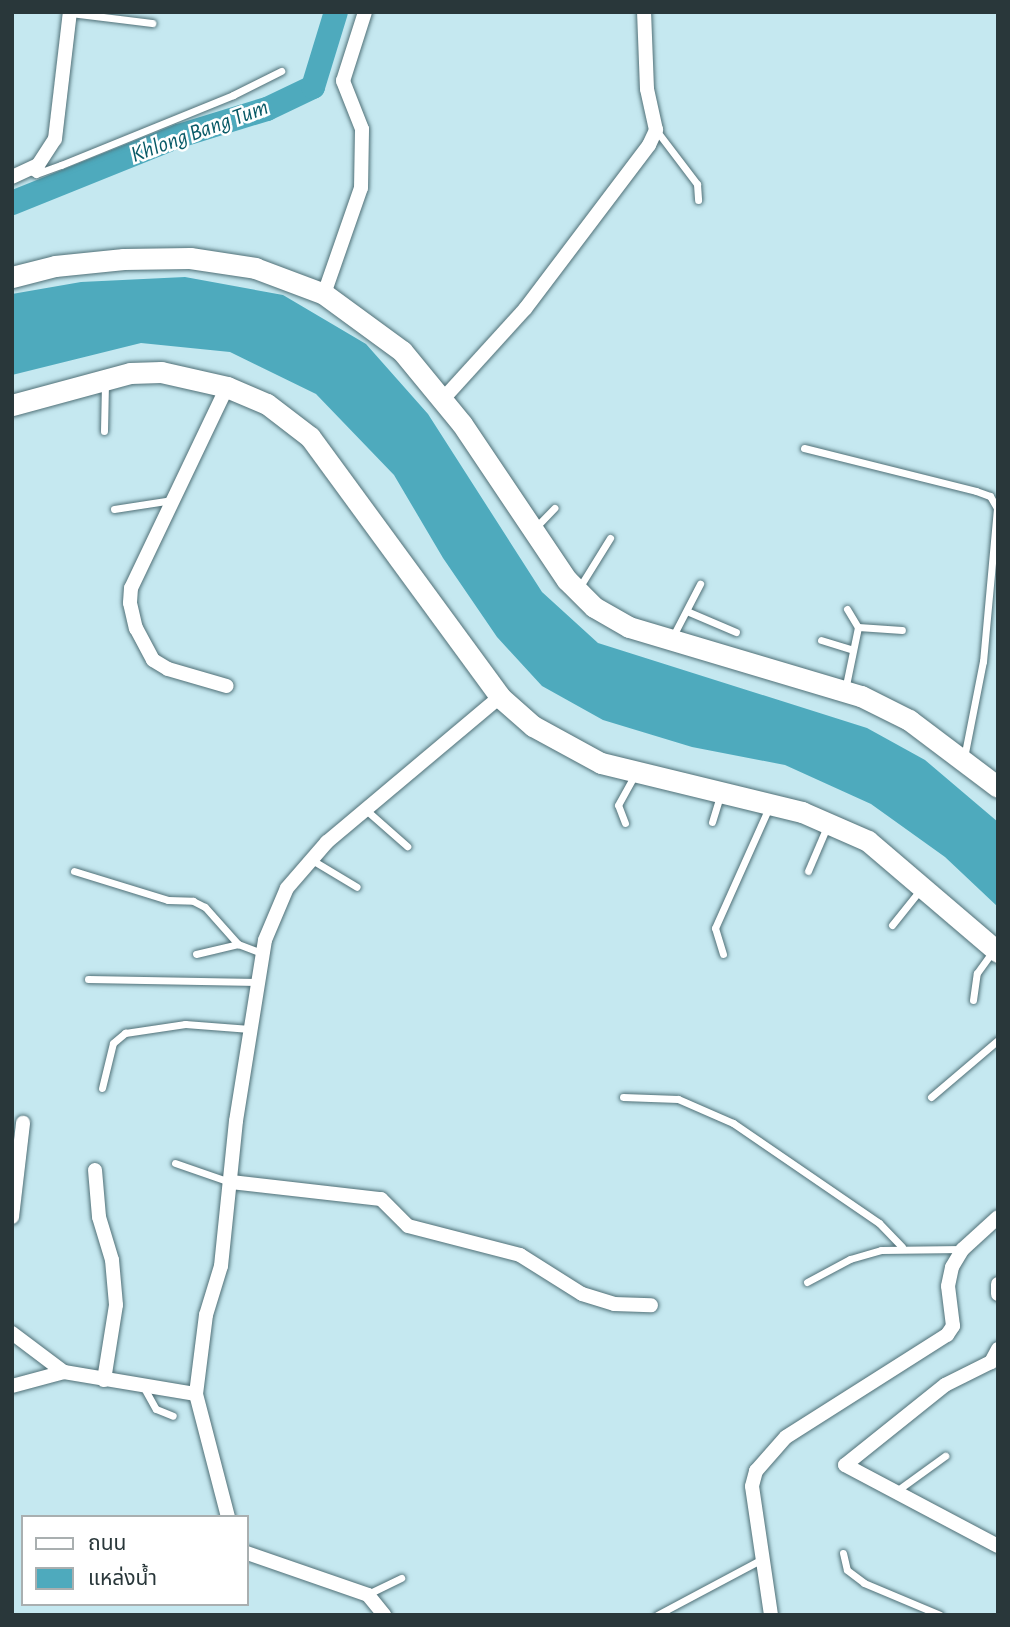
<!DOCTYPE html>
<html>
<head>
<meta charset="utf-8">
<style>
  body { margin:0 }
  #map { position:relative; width:1010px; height:1627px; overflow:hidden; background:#c5e8f0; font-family:"Alegreya Sans","Noto Sans Thai",sans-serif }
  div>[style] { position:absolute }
  .water>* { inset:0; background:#4eaabd }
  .river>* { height:24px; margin:-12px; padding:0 12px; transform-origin:12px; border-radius:12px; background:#4eaabd }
  .roads { filter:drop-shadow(0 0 2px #507077) drop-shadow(0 0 2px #507077) }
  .lane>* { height:7px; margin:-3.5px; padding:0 3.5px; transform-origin:3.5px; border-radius:3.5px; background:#fff }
  .street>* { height:14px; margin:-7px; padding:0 7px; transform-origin:7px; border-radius:7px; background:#fff }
  .secondary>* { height:21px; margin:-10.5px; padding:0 10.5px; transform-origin:10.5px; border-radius:10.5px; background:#fff }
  span { translate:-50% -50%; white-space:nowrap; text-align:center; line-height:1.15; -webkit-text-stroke:5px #fff; paint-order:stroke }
  .water-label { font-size:23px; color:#095a67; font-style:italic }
  .frame { position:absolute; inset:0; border:14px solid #29373a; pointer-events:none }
  .legend { position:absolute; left:21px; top:1515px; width:228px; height:91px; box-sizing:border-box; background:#fff; border:2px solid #a9afb0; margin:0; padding:9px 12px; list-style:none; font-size:21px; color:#29373a }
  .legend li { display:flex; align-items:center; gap:14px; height:35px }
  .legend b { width:35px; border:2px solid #a9afb0 }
</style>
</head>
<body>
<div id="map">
  <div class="water">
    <i style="clip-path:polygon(185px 277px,283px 295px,366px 344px,428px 414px,542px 592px,598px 643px,867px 728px,925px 760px,998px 822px,998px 907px,945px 857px,871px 804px,785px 765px,692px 747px,603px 720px,542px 686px,497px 637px,443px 558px,394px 475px,316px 394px,230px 352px,141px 343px,12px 375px,12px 294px,81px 282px)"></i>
  </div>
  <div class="river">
    <i style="left:12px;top:203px;width:180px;rotate:-21.9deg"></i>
    <i style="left:179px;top:136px;width:92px;rotate:-17.1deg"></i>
    <i style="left:267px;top:109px;width:51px;rotate:-25.6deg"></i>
    <i style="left:313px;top:87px;width:78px;rotate:-73deg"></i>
  </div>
  <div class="roads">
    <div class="lane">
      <i style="left:70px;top:13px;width:83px;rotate:7deg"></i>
      <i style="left:656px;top:130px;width:68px;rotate:52.8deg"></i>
      <i style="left:697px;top:184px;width:16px;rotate:86deg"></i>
      <i style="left:29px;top:170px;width:8px;rotate:30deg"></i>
      <i style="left:36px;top:174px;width:27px;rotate:-20deg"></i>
      <i style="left:61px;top:165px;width:186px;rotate:-22.1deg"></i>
      <i style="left:233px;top:95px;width:54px;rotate:-26.6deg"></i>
      <i style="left:104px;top:431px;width:49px;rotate:-88.8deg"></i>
      <i style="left:804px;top:448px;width:177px;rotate:14deg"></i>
      <i style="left:976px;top:491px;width:15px;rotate:20deg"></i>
      <i style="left:990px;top:496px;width:14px;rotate:60deg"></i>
      <i style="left:997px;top:508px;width:154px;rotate:95.2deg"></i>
      <i style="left:983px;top:661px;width:99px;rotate:101.1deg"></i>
      <i style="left:114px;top:509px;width:59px;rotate:-8.8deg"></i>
      <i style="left:535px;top:528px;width:28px;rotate:-46deg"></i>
      <i style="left:579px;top:588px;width:59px;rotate:-58.2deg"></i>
      <i style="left:847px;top:609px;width:21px;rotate:59deg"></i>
      <i style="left:689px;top:612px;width:51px;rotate:23.1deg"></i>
      <i style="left:673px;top:636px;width:59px;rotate:-62.6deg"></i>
      <i style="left:821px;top:640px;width:31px;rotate:17deg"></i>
      <i style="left:845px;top:690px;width:64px;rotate:-78.3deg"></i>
      <i style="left:858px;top:627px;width:44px;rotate:3.9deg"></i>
      <i style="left:366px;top:810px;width:55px;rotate:41.3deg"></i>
      <i style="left:712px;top:822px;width:28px;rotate:-73deg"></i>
      <i style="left:625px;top:823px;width:19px;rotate:-111deg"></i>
      <i style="left:618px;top:805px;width:35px;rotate:-61deg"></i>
      <i style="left:312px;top:860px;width:52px;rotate:31deg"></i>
      <i style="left:74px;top:871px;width:98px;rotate:17.1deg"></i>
      <i style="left:168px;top:900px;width:25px;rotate:2deg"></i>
      <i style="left:193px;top:901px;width:13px;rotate:27deg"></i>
      <i style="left:205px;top:907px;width:50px;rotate:48.3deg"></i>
      <i style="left:238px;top:944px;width:26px;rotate:21deg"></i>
      <i style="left:808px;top:871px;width:51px;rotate:-66.9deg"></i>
      <i style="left:892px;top:925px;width:45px;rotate:-51.3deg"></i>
      <i style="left:196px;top:954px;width:43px;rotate:-13.4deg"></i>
      <i style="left:723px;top:954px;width:27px;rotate:-107deg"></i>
      <i style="left:715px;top:928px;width:133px;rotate:-65.9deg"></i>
      <i style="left:88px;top:979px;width:169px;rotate:1deg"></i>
      <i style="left:973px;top:1000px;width:27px;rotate:-82deg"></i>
      <i style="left:977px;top:973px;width:29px;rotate:-54deg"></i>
      <i style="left:102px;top:1088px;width:46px;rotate:-76.3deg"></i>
      <i style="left:113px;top:1043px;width:16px;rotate:-40deg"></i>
      <i style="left:125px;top:1033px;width:61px;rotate:-8.5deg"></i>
      <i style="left:185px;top:1024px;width:65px;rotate:4.4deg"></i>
      <i style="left:623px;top:1097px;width:55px;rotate:2.1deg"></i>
      <i style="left:678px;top:1099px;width:60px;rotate:23.6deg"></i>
      <i style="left:733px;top:1123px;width:177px;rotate:34.4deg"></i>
      <i style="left:879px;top:1223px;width:33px;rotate:46deg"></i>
      <i style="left:931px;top:1097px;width:88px;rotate:-40.4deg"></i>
      <i style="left:175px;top:1163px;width:58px;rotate:19.1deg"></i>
      <i style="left:807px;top:1282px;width:49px;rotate:-28.1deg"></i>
      <i style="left:850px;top:1259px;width:32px;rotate:-16deg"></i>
      <i style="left:881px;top:1250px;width:82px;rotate:-0.7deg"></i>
      <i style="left:143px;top:1386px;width:26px;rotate:61deg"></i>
      <i style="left:156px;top:1409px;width:18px;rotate:22deg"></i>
      <i style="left:895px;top:1492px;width:62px;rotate:-35.8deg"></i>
      <i style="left:843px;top:1553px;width:17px;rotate:77deg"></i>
      <i style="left:847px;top:1570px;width:21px;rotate:37deg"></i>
      <i style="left:864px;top:1583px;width:82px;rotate:22.8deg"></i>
      <i style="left:368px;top:1594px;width:37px;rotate:-26deg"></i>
      <i style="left:657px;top:1615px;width:121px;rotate:-28deg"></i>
    </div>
    <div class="street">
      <i style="left:12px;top:177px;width:29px;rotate:-25deg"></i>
      <i style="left:38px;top:165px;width:31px;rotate:-57deg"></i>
      <i style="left:55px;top:139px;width:128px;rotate:-83.3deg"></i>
      <i style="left:324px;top:294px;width:112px;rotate:-70.8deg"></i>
      <i style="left:361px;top:188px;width:59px;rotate:-89deg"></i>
      <i style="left:362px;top:129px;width:52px;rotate:-111.6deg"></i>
      <i style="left:343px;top:81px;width:72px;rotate:-72.3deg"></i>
      <i style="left:227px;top:387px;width:223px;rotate:115.5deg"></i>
      <i style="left:131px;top:588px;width:15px;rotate:94deg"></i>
      <i style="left:130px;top:603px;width:26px;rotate:77deg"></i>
      <i style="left:136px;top:628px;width:36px;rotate:62deg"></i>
      <i style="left:153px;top:660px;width:17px;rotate:31deg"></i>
      <i style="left:168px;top:669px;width:61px;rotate:16.1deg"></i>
      <i style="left:443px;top:399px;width:122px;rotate:-47.7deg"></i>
      <i style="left:525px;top:309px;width:206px;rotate:-52.9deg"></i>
      <i style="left:649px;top:145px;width:17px;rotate:-65deg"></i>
      <i style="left:656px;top:130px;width:42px;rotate:-102.4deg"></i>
      <i style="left:647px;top:89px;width:77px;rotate:-92.2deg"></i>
      <i style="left:95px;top:1170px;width:47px;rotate:85.1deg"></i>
      <i style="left:99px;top:1217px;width:45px;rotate:73.2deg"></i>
      <i style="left:112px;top:1260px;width:45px;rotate:84.9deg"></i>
      <i style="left:116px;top:1305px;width:76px;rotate:99.1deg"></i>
      <i style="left:231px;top:1182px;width:151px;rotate:6.5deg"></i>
      <i style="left:381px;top:1199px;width:38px;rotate:45deg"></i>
      <i style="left:408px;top:1226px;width:116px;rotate:14.5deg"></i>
      <i style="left:520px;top:1255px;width:73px;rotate:32.2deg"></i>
      <i style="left:582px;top:1294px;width:34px;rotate:17deg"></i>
      <i style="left:614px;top:1304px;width:37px;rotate:2deg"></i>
      <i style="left:12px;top:1217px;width:95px;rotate:-83.3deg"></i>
      <i style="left:998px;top:1284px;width:10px;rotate:90deg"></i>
      <i style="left:12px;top:1333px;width:65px;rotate:36.9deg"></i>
      <i style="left:64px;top:1372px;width:134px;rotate:9.5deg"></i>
      <i style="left:998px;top:1349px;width:15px;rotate:118deg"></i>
      <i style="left:991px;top:1362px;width:51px;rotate:153.4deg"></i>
      <i style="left:945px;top:1385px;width:128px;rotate:141.3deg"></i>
      <i style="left:845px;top:1465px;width:173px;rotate:27.9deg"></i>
      <i style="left:12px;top:1386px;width:54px;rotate:-15.1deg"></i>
      <i style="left:228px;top:1517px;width:127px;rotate:-104.6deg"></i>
      <i style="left:196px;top:1394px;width:80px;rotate:-82.8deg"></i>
      <i style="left:206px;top:1315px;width:51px;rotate:-73deg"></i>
      <i style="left:221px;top:1266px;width:146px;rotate:-84.1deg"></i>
      <i style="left:236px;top:1121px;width:183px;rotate:-80.9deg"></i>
      <i style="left:265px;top:940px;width:56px;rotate:-67.1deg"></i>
      <i style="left:287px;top:888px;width:61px;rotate:-49deg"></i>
      <i style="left:327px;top:842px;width:226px;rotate:-40deg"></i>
      <i style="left:247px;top:1553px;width:128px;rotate:19.1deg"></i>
      <i style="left:368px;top:1595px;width:26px;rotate:51deg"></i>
      <i style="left:771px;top:1615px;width:130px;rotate:-98.4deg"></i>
      <i style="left:752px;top:1486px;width:16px;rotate:-75deg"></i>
      <i style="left:756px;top:1471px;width:45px;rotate:-48.6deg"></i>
      <i style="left:786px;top:1437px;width:191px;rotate:-32.4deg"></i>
      <i style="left:947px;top:1335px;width:11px;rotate:-56deg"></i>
      <i style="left:953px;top:1326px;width:40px;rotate:-97.1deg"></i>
      <i style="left:948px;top:1286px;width:19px;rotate:-78deg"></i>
      <i style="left:952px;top:1267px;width:21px;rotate:-59deg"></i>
      <i style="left:963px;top:1249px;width:47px;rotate:-42.4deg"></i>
    </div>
    <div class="secondary">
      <i style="left:12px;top:277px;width:44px;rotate:-14.3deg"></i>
      <i style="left:55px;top:266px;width:69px;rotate:-5.8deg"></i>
      <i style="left:124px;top:259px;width:66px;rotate:-0.9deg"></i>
      <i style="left:190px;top:258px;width:66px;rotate:8.7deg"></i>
      <i style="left:255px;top:268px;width:74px;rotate:20.6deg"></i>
      <i style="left:324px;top:294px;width:97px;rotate:36.2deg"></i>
      <i style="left:402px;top:351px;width:94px;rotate:50.6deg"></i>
      <i style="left:462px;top:424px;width:188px;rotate:56.1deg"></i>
      <i style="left:567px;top:580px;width:38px;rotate:45deg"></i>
      <i style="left:594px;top:607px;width:40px;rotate:29.7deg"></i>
      <i style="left:629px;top:627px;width:242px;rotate:16.6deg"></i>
      <i style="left:861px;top:696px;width:54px;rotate:26.6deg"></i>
      <i style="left:909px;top:720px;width:111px;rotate:37deg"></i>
      <i style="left:12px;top:405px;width:122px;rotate:-15.2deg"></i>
      <i style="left:130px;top:373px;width:31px;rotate:-2deg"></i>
      <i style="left:161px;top:372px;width:68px;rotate:12.8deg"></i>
      <i style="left:227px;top:387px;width:43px;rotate:23deg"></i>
      <i style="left:267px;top:404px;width:54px;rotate:37.5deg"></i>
      <i style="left:310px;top:437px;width:322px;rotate:53.8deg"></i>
      <i style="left:500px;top:697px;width:44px;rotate:41.3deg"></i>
      <i style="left:533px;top:726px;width:77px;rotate:28.6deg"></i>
      <i style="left:601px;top:763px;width:207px;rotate:13.7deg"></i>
      <i style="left:802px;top:812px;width:72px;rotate:23.7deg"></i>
      <i style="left:868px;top:841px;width:171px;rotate:40.5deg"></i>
    </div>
  </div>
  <div class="water-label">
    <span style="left:200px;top:132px;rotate:-20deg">Khlong Bang Tum</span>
  </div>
  <div class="frame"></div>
  <ul class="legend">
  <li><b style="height:9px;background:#fff"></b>ถนน</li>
  <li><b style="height:19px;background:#4eaabd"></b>แหล่งน้ำ</li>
  </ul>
</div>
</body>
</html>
